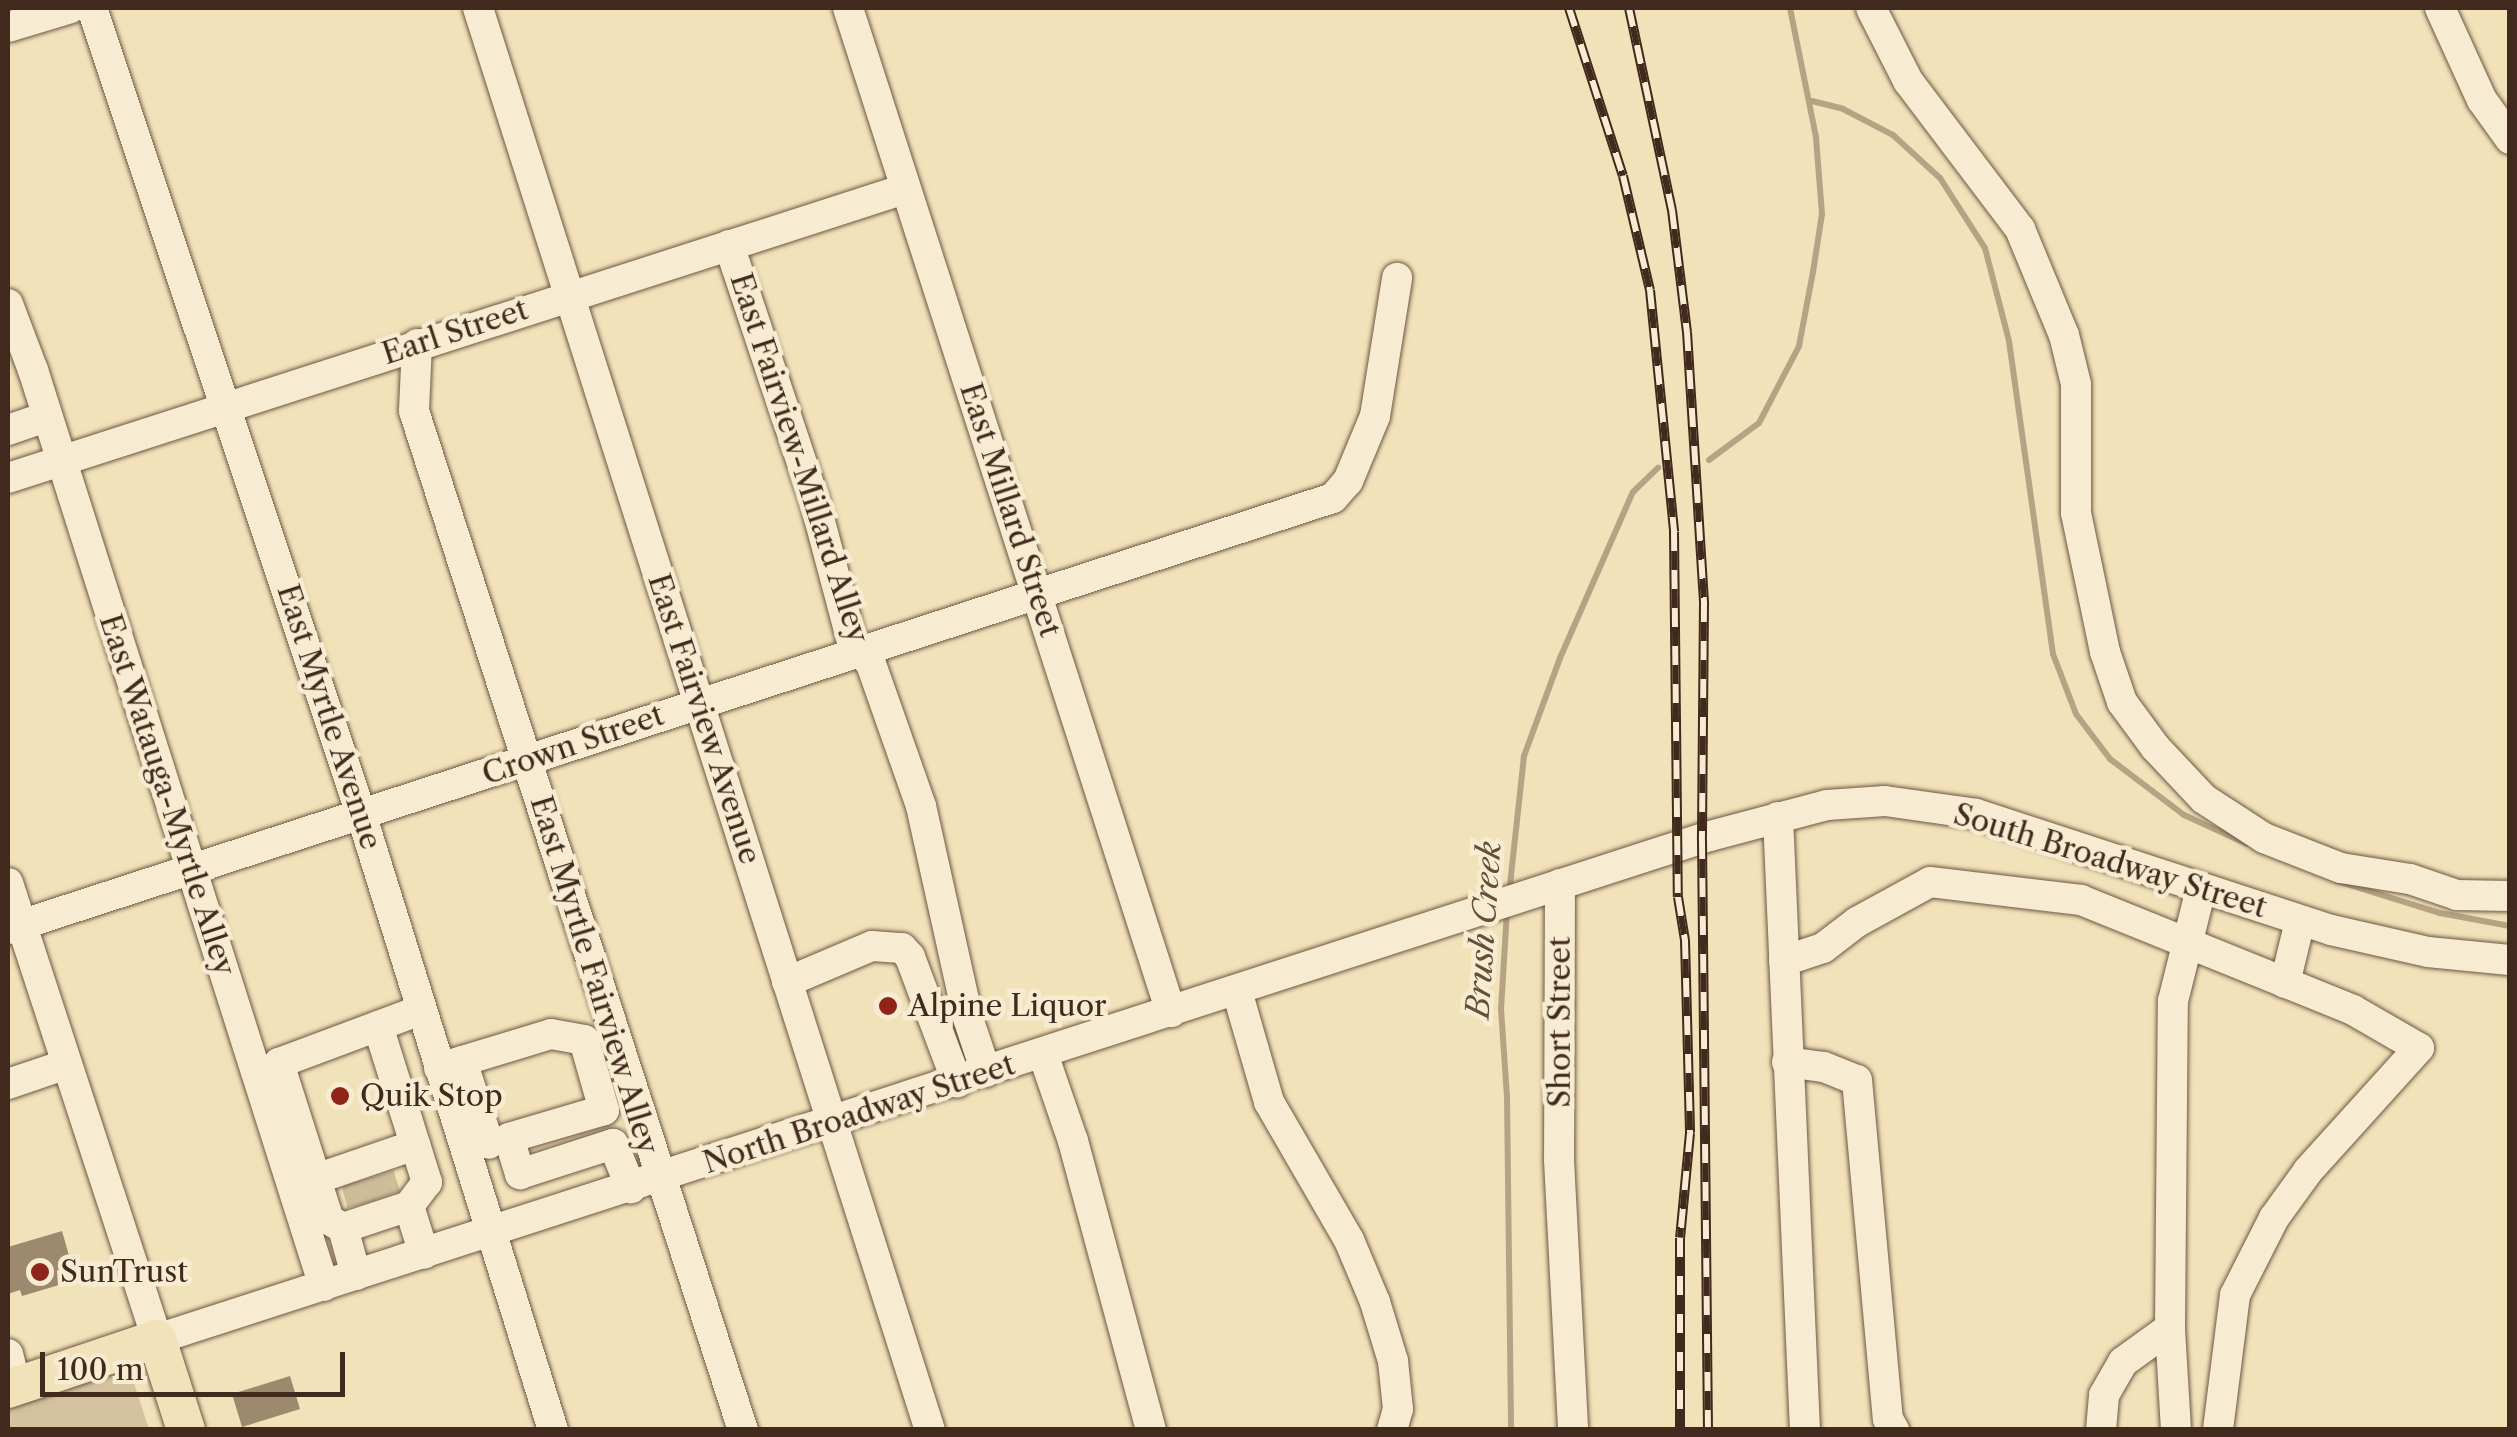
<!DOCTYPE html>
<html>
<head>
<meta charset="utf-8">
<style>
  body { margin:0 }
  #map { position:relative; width:2517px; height:1437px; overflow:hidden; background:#f2e2b9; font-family:"Libre Caslon Text",serif }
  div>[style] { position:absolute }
  .green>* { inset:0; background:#d4c39e }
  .stream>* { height:6px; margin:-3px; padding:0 3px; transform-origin:3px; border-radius:3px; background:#b6a384 }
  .building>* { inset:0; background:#9d896e }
  .minor-tunnel>* { height:30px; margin-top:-15px; transform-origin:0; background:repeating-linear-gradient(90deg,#cfbd9a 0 30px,transparent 0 45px) }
  .roads { filter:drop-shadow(0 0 2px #6d5744) drop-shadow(0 0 2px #6d5744) }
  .minor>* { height:30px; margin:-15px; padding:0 15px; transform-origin:15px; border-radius:15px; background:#f7ecd2 }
  .major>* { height:38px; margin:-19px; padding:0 19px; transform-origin:19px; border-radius:19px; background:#f2e2b9 }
  .rail>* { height:10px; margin-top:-5px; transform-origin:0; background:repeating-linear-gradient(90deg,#f7ecd2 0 19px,#41291d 0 38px); box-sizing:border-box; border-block:2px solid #41291d }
  .dots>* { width:28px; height:28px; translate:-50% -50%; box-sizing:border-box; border:5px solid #f7ecd2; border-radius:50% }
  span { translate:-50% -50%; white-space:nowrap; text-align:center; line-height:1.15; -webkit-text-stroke:9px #f7ecd2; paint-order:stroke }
  .street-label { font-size:30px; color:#41291d }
  .poi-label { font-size:30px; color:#41291d }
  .left { translate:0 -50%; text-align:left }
  .water-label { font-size:32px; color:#644e3c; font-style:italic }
  .frame { position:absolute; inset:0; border:10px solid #41291d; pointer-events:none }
  .scale { position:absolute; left:40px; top:1352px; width:305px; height:45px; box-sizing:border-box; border:5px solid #41291d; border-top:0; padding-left:12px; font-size:30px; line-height:35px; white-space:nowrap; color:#41291d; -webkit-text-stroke:8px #f7ecd2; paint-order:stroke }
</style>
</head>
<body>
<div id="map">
  <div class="green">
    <i style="clip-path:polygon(129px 1368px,149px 1429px,8px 1429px,8px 1407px)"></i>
  </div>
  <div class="stream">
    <i style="left:1812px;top:101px;width:32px;rotate:14deg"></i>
    <i style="left:1843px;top:109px;width:56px;rotate:27.5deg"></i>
    <i style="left:1893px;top:135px;width:64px;rotate:42.5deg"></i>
    <i style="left:1940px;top:178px;width:83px;rotate:57.3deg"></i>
    <i style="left:1985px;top:248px;width:96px;rotate:75.5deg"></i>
    <i style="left:2009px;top:341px;width:316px;rotate:82deg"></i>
    <i style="left:2053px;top:654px;width:64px;rotate:69deg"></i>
    <i style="left:2076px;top:714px;width:56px;rotate:52.9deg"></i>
    <i style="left:2110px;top:759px;width:93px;rotate:37.1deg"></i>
    <i style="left:2184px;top:815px;width:69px;rotate:24.7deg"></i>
    <i style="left:1709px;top:460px;width:62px;rotate:-36.5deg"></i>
    <i style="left:1759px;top:423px;width:87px;rotate:-62.5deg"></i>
    <i style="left:1799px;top:346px;width:75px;rotate:-79.3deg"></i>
    <i style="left:1813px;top:272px;width:59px;rotate:-81.2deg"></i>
    <i style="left:1822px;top:214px;width:77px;rotate:-94.5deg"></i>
    <i style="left:1816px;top:137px;width:132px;rotate:-101.4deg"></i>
    <i style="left:2337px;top:881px;width:108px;rotate:17.3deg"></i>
    <i style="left:2440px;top:913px;width:71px;rotate:10.5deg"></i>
    <i style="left:1509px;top:894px;width:139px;rotate:-83.8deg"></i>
    <i style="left:1524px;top:756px;width:104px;rotate:-69.8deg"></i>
    <i style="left:1560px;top:658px;width:181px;rotate:-66.3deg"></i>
    <i style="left:1633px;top:492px;width:35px;rotate:-44deg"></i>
    <i style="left:1507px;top:911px;width:98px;rotate:93.5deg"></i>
    <i style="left:1501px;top:1009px;width:87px;rotate:86.1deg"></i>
    <i style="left:1507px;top:1096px;width:334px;rotate:89.3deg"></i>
  </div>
  <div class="building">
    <i style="clip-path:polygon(62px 1231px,76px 1280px,22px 1296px,20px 1290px,8px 1294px,8px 1247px)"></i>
    <i style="clip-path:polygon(290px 1376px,300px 1409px,242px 1427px,232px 1394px)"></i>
  </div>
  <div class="minor-tunnel">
    <i style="left:379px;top:1175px;width:22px;rotate:72deg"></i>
    <i style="left:356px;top:1182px;width:23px;rotate:75deg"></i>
  </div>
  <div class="roads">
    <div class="minor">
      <i style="left:92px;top:8px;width:853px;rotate:71.54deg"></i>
      <i style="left:362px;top:817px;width:642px;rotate:72.69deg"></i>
      <i style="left:478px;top:8px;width:1492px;rotate:72.37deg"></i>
      <i style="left:848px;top:8px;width:1055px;rotate:72.17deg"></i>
      <i style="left:1871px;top:8px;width:82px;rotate:63.1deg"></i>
      <i style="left:1908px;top:81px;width:186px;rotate:52.9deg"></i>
      <i style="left:2020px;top:229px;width:115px;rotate:67.5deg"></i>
      <i style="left:2064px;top:335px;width:50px;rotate:76.2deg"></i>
      <i style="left:2076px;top:384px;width:129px;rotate:90deg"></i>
      <i style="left:2076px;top:513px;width:142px;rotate:78.2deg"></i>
      <i style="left:2105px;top:652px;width:53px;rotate:71.2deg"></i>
      <i style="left:2122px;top:702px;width:56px;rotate:53.7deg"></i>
      <i style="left:2155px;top:747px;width:71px;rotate:46.7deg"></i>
      <i style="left:2204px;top:799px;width:72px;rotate:33deg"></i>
      <i style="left:2264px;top:838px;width:83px;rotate:21.3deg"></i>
      <i style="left:2341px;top:868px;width:70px;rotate:9.1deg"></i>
      <i style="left:2410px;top:879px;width:50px;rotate:18.8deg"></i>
      <i style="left:2457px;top:895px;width:53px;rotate:1.1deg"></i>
      <i style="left:2440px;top:8px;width:101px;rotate:65.5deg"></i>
      <i style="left:2482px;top:100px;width:48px;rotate:54.3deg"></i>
      <i style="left:8px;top:27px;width:66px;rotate:-16.8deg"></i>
      <i style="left:729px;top:245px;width:268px;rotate:71.5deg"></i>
      <i style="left:814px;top:499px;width:148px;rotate:75.1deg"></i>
      <i style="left:852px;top:642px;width:29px;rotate:49deg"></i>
      <i style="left:871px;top:664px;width:151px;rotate:70.6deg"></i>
      <i style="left:921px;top:806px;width:217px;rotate:77.5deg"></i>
      <i style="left:968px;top:1018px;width:57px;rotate:71.6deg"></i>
      <i style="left:8px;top:304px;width:71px;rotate:69.3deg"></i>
      <i style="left:33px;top:370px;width:961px;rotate:72.38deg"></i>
      <i style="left:417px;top:344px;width:67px;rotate:92.6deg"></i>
      <i style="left:414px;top:411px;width:1071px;rotate:72.11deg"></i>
      <i style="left:8px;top:430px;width:40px;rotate:-18.9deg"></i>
      <i style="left:8px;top:478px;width:942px;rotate:-17.86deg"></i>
      <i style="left:1778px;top:817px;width:614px;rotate:87.48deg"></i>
      <i style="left:8px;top:883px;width:480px;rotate:71.9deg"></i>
      <i style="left:157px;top:1339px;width:1632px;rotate:-17.95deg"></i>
      <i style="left:1710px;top:836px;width:121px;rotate:-14.8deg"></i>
      <i style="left:1827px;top:805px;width:58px;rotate:-3.9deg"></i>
      <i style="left:1885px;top:801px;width:92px;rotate:8.1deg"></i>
      <i style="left:1976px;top:814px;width:373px;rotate:18.1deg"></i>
      <i style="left:2331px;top:930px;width:99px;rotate:12.8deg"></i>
      <i style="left:2428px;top:952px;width:82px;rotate:5.6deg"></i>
      <i style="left:1560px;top:884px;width:276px;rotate:90.2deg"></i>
      <i style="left:1559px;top:1160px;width:270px;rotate:87deg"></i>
      <i style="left:8px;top:929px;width:1393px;rotate:-18.02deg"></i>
      <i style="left:1333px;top:498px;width:23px;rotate:-49deg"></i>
      <i style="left:1348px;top:481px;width:70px;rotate:-67.4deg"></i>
      <i style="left:1375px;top:416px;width:140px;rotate:-80.9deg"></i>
      <i style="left:1784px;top:961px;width:41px;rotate:-18.4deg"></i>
      <i style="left:1823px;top:948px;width:43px;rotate:-37.4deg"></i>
      <i style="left:1857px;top:922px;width:83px;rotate:-28.7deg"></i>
      <i style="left:1930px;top:882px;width:152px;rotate:6.8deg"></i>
      <i style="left:2081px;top:900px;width:293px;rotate:22deg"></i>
      <i style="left:2353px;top:1010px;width:76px;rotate:29.9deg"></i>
      <i style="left:2419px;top:1048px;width:166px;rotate:132.1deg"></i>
      <i style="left:2308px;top:1171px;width:58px;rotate:125.9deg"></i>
      <i style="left:2274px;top:1218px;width:86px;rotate:116.9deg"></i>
      <i style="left:2235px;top:1295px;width:136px;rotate:97.2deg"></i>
      <i style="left:787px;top:982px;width:92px;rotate:-23deg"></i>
      <i style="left:872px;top:946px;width:30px;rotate:4deg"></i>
      <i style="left:902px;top:948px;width:12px;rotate:48deg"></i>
      <i style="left:910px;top:957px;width:134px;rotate:69.4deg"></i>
      <i style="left:2285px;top:983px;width:64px;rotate:-76.4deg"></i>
      <i style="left:1237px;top:991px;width:116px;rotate:73.9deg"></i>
      <i style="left:1269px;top:1102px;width:160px;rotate:59.9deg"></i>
      <i style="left:1349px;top:1240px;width:67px;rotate:67.2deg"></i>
      <i style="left:1375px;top:1302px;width:62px;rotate:73deg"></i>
      <i style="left:1393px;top:1361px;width:48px;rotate:84.1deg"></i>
      <i style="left:1398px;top:1409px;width:22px;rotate:106deg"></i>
      <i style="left:378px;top:1026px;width:164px;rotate:72.6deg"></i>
      <i style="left:427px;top:1182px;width:30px;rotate:127deg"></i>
      <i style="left:1043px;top:1054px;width:92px;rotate:71deg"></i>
      <i style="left:1073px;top:1141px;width:299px;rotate:74.9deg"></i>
      <i style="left:462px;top:1061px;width:87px;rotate:72deg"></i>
      <i style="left:1787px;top:1062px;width:37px;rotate:8deg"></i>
      <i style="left:1824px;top:1067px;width:35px;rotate:22deg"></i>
      <i style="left:1857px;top:1080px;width:340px;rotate:84.8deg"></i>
      <i style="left:1888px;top:1419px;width:13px;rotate:61deg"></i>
      <i style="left:439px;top:1068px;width:117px;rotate:-16.9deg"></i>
      <i style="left:551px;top:1034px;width:34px;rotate:10deg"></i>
      <i style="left:584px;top:1040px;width:73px;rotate:74.1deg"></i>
      <i style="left:604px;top:1110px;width:99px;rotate:163.6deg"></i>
      <i style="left:509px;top:1138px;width:38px;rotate:73deg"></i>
      <i style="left:520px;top:1174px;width:98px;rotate:-17.9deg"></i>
      <i style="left:613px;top:1144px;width:48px;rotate:67.8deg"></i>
      <i style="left:8px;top:1084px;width:62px;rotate:-18.7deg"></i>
      <i style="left:316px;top:1179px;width:105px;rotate:-19deg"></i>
      <i style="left:343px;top:1228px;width:16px;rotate:-150deg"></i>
      <i style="left:329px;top:1220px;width:165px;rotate:-107.7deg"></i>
      <i style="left:279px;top:1063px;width:152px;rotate:-20.5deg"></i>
      <i style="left:356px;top:1275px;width:49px;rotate:-105.5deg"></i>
      <i style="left:343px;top:1228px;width:70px;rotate:-18.4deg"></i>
      <i style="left:409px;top:1206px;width:50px;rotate:72.6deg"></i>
      <i style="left:8px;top:1354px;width:33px;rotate:76deg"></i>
      <i style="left:2101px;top:1430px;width:35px;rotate:-85deg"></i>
      <i style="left:2104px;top:1395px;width:38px;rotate:-60deg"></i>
      <i style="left:2123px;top:1362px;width:58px;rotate:-35.9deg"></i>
      <i style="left:2176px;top:1430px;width:102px;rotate:-93.4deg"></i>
      <i style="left:2170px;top:1328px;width:327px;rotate:-89.5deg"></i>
      <i style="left:2173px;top:1001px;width:115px;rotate:-76deg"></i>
    </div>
    <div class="major">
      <i style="left:8px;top:1389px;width:157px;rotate:-18.6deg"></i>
      <i style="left:157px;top:1339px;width:96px;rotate:72.3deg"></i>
    </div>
  </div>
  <div class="rail">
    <i style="left:1569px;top:8px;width:176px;rotate:72.2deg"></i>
    <i style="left:1623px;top:176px;width:117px;rotate:76.7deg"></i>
    <i style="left:1650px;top:290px;width:243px;rotate:84.3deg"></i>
    <i style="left:1674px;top:532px;width:365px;rotate:89.4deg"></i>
    <i style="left:1678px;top:897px;width:44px;rotate:80.8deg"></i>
    <i style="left:1685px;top:940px;width:193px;rotate:88.5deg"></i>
    <i style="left:1690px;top:1133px;width:105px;rotate:95.4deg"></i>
    <i style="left:1680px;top:1238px;width:192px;rotate:90deg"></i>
    <i style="left:1629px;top:8px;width:207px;rotate:78deg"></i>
    <i style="left:1672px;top:210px;width:123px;rotate:83deg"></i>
    <i style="left:1687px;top:332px;width:272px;rotate:86.4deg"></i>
    <i style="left:1704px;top:603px;width:237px;rotate:90.5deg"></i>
    <i style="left:1702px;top:840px;width:590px;rotate:89.42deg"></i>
  </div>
  <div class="dots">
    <i style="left:888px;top:1006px;background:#8f2418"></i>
    <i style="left:340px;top:1096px;background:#8f2418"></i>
    <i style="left:40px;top:1272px;background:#8f2418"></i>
  </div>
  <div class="street-label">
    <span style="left:455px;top:332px;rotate:-18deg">Earl Street</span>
    <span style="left:799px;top:458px;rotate:72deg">East Fairview-Millard Alley</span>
    <span style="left:1010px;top:510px;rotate:72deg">East Millard Street</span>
    <span style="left:329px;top:717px;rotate:72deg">East Myrtle Avenue</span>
    <span style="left:704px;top:719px;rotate:72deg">East Fairview Avenue</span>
    <span style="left:573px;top:745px;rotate:-19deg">Crown Street</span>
    <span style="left:167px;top:795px;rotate:72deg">East Watauga-Myrtle Alley</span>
    <span style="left:2110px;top:861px;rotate:17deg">South Broadway Street</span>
    <span style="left:594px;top:975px;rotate:73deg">East Myrtle Fairview Alley</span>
    <span style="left:1560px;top:1022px;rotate:-90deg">Short Street</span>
    <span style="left:859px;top:1114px;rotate:-18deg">North Broadway Street</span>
  </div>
  <div class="poi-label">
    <span class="left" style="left:908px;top:1006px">Alpine Liquor</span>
    <span class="left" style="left:360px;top:1096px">Quik Stop</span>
    <span class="left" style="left:60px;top:1272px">SunTrust</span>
  </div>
  <div class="water-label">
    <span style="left:1484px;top:930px;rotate:-86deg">Brush Creek</span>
  </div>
  <div class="frame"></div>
  <div class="scale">100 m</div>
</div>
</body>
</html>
